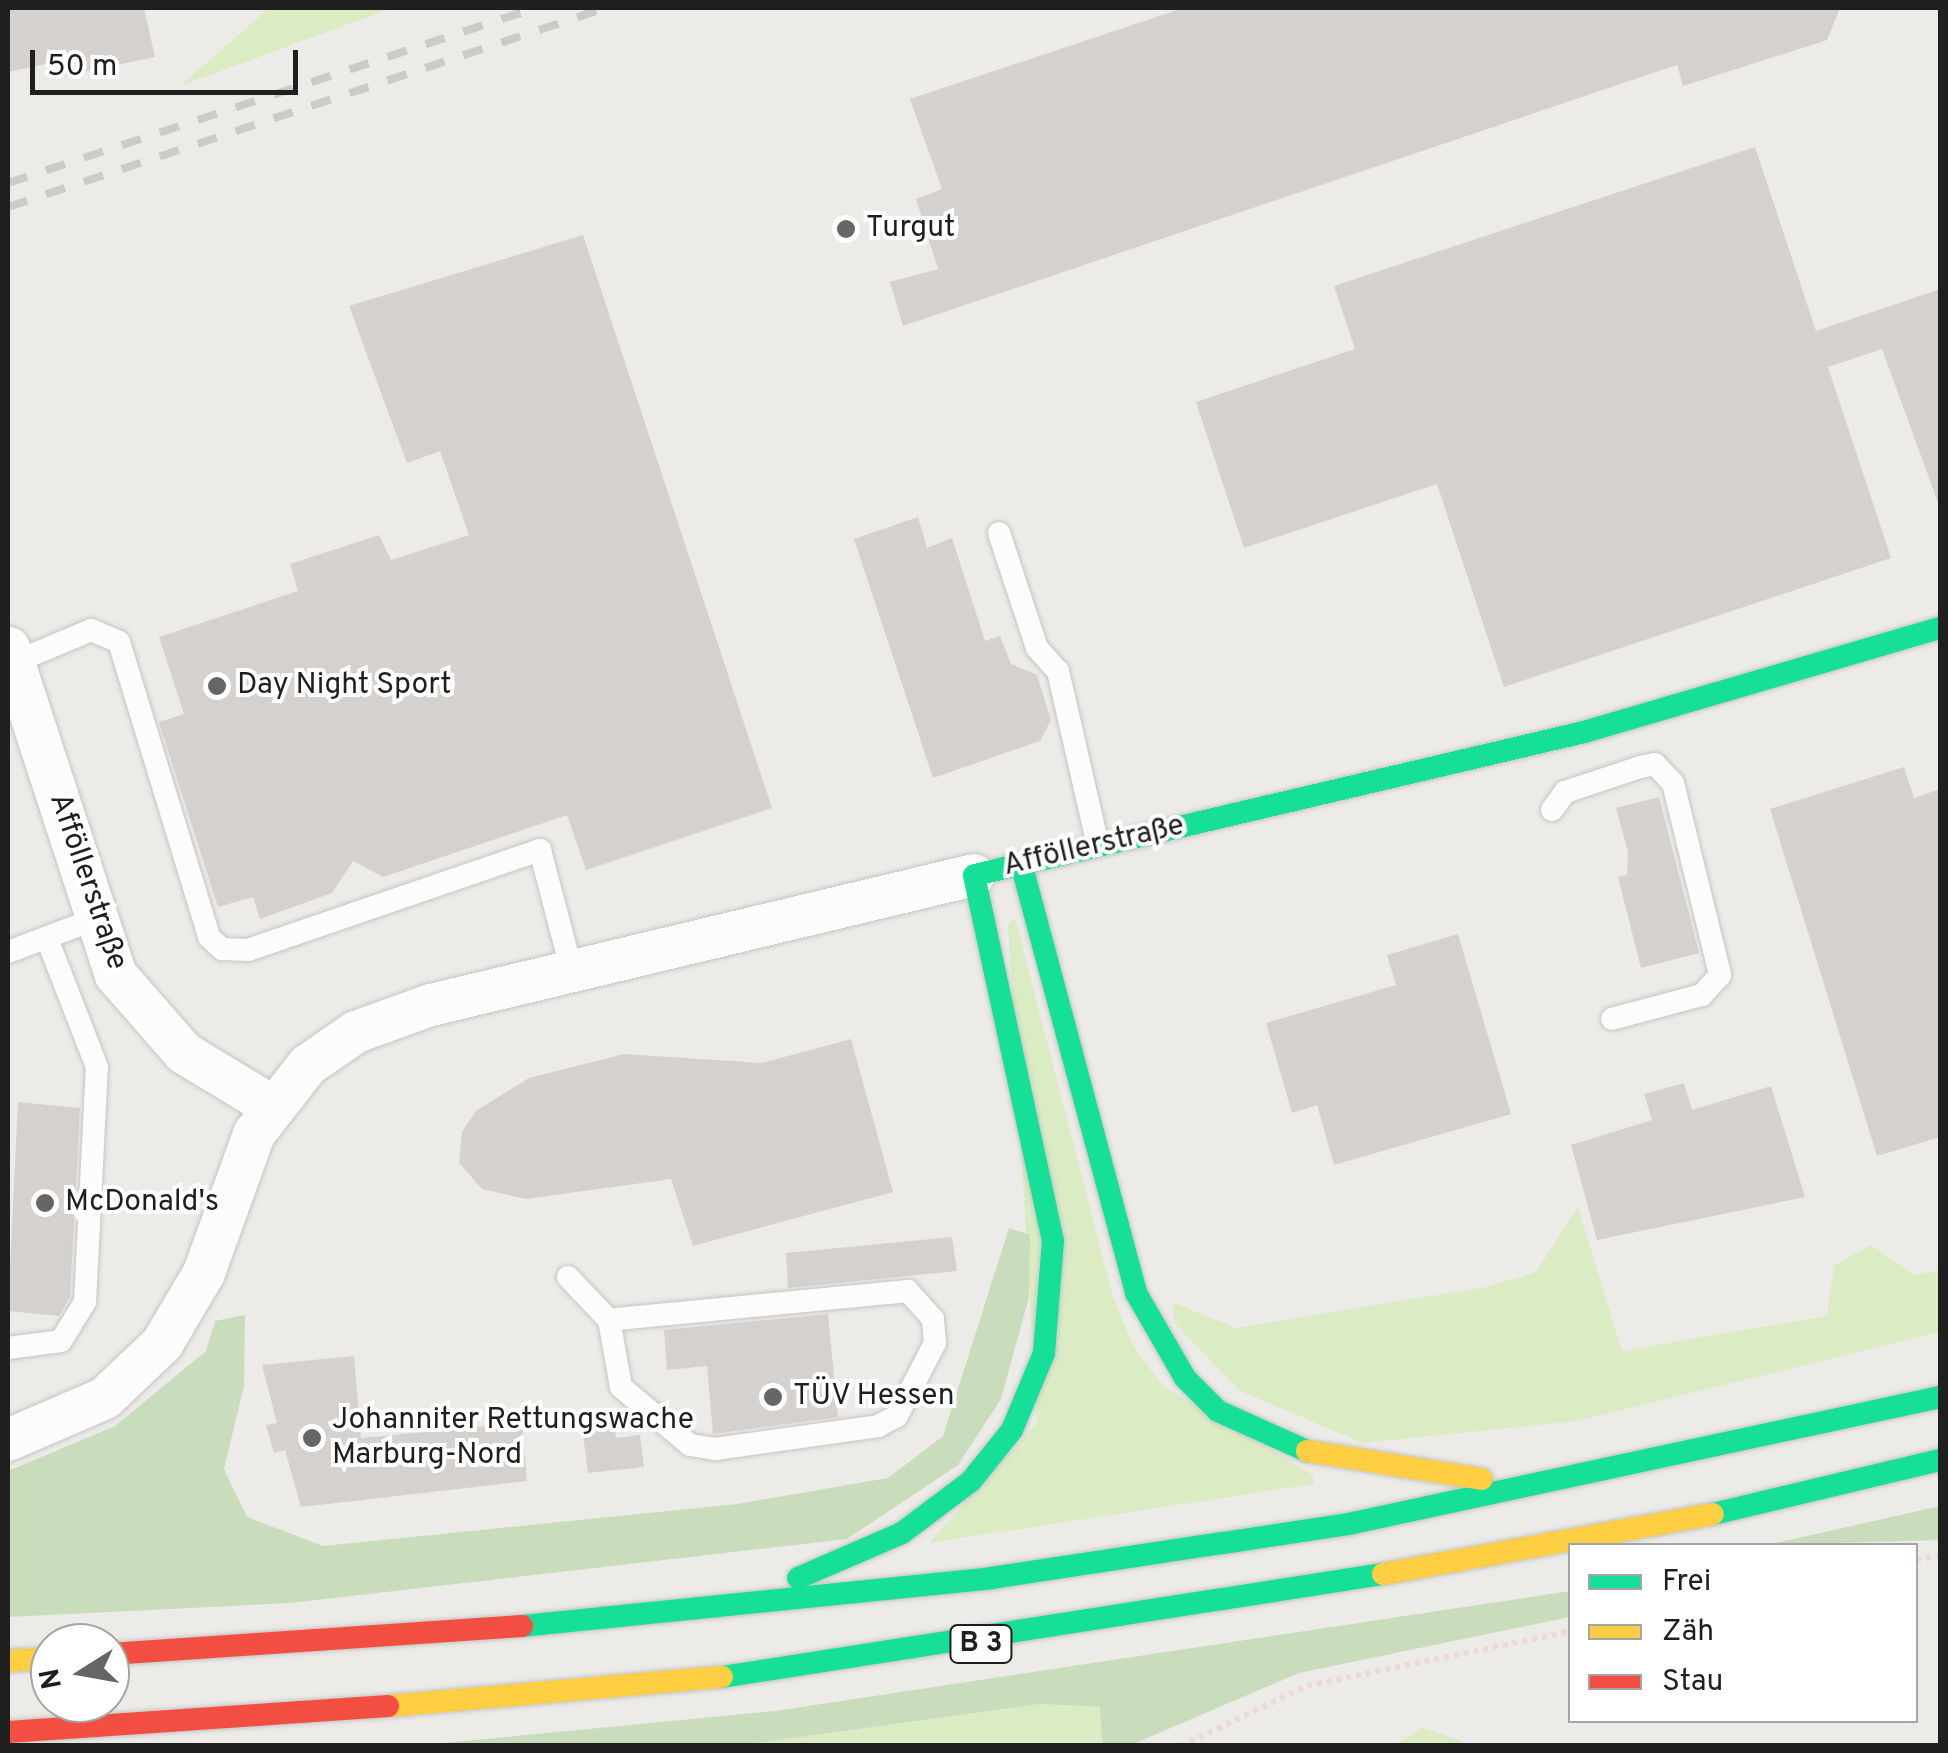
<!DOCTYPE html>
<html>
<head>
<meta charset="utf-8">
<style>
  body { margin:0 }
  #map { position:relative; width:1948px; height:1753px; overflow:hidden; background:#edebe8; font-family:Overpass,sans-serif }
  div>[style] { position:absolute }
  .grass>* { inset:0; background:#dbecc5 }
  .forest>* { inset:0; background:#c9ddbc }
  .building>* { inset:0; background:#d4d1cf }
  .path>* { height:6px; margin-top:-3px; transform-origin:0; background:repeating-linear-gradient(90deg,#ebdad9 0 5px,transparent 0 10px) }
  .roads { filter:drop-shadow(0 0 2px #c6c5c4) drop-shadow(0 0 2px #c6c5c4) }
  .lane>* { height:22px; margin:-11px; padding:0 11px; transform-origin:11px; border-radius:11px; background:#fcfcfc }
  .street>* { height:42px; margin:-21px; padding:0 21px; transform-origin:21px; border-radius:21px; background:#fcfcfc }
  .fast>* { height:22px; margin:-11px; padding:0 11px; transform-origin:11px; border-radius:11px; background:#16e098 }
  .slow>* { height:22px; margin:-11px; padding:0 11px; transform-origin:11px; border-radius:11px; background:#ffcf43 }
  .jam>* { height:22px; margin:-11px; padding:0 11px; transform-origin:11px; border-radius:11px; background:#f24e42 }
  .rail>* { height:8px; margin-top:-4px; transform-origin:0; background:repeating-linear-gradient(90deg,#cbcbca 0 20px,transparent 0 40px) }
  .dots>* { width:28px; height:28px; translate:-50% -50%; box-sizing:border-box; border:5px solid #fff; border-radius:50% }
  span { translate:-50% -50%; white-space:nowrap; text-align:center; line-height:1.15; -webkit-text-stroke:8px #fff; paint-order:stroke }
  .shield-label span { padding:2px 8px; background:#fff; border:2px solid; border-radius:8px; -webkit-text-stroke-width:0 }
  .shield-label { font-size:28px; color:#1f1f1f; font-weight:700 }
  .poi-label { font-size:30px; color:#1f1f1f }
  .left { translate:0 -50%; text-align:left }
  .street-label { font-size:30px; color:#1f1f1f }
  .frame { position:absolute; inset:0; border:10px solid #1f1f1f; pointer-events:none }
  .legend { position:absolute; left:1568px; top:1543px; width:350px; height:180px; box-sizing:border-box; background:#fff; border:2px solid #a5a5a5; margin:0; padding:12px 18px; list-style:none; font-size:30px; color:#1f1f1f }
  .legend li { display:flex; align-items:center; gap:20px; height:50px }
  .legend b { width:50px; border:2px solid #a5a5a5 }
  .north { position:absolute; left:30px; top:1623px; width:100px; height:100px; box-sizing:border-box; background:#fff; border:2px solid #a5a5a5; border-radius:50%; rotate:259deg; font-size:28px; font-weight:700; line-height:40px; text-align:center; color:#1f1f1f }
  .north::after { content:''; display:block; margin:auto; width:35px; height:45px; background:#676665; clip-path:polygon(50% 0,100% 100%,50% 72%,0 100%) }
  .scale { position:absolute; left:30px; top:50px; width:268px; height:45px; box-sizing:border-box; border:5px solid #1f1f1f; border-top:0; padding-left:12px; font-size:30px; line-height:35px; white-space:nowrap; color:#1f1f1f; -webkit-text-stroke:8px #fff; paint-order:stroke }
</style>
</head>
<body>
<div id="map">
  <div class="grass">
    <i style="clip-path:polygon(269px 8px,392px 8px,180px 86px)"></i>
    <i style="clip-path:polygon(1015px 917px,1113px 1297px,1134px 1347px,1162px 1385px,1313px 1475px,1314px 1484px,929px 1543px,1037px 1423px,1008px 925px)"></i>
    <i style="clip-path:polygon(1578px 1207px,1622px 1351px,1827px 1316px,1834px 1265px,1871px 1245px,1915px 1275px,1940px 1270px,1940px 1332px,1577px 1421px,1363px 1443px,1240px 1391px,1175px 1324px,1172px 1302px,1236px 1328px,1486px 1287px,1536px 1272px)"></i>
    <i style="clip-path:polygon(1040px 1704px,1100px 1707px,1102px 1745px,734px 1746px)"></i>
    <i style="clip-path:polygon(1422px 1728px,1460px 1740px,1462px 1745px,1395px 1745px)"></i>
  </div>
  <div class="forest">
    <i style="clip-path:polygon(1009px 1228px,1030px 1235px,1029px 1297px,1001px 1399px,958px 1465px,847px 1539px,290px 1603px,8px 1617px,8px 1471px,115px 1426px,206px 1351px,215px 1321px,245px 1315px,244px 1386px,224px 1469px,247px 1517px,323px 1546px,737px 1504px,888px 1478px,943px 1436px)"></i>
    <i style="clip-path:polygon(1940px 1506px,1940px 1540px,1767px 1545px,1896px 1516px)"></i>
    <i style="clip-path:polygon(1570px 1591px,1570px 1617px,1299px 1673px,1131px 1745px,1102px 1745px,1100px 1707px,1040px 1704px,734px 1746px,423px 1745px,775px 1711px)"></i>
  </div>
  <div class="building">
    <i style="clip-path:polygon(8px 8px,144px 8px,155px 57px,64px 76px,61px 61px,8px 72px)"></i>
    <i style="clip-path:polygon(1183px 8px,1840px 8px,1827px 40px,1683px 86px,1677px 65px,903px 326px,890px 282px,938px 269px,916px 199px,942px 189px,910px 99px)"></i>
    <i style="clip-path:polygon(1755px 147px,1816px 331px,1940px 289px,1940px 508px,1882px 349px,1828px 367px,1891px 558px,1504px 687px,1437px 484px,1244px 548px,1196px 402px,1355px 349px,1334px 286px)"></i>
    <i style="clip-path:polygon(583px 235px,772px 808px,586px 870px,567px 815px,383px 877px,353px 861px,332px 893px,260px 919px,253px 897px,218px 907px,159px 722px,184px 714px,159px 637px,298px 591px,290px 564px,379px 535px,391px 560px,469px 535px,440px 451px,407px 463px,349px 306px)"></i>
    <i style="clip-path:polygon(918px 517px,927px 548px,952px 538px,985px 641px,1000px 636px,1011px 664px,1037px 675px,1051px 720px,1040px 741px,933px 778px,854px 539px)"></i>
    <i style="clip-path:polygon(1904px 767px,1914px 798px,1940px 789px,1940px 1137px,1877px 1156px,1770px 809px)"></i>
    <i style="clip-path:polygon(1659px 797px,1699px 953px,1641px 968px,1618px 877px,1627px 875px,1628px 852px,1616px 808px)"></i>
    <i style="clip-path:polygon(1458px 934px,1511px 1114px,1334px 1165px,1317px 1105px,1292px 1113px,1266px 1023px,1396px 985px,1387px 955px)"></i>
    <i style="clip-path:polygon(851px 1039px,893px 1192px,693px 1246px,671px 1179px,526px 1199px,482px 1189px,459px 1163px,462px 1132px,476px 1111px,529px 1078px,624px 1054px,762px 1063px)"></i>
    <i style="clip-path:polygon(1684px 1083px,1692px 1110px,1771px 1086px,1805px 1197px,1597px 1240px,1571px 1145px,1652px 1120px,1644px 1094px)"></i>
    <i style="clip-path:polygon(18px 1102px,80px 1108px,70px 1297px,59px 1316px,8px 1311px)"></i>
    <i style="clip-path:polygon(952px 1237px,957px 1271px,788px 1288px,786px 1253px)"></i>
    <i style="clip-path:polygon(828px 1314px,838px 1417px,713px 1434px,707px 1366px,667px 1370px,664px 1330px)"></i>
    <i style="clip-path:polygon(354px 1356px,361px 1438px,522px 1423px,527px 1481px,301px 1507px,285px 1450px,274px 1453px,266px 1425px,277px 1423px,262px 1365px)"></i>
    <i style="clip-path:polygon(614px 1423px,616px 1438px,640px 1435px,644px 1467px,588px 1473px,582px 1427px)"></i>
  </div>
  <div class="path">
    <i style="left:1916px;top:1560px;width:25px;rotate:-12deg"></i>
    <i style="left:1181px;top:1746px;width:140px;rotate:-25.5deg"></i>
    <i style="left:1307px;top:1686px;width:269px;rotate:-11.8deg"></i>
  </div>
  <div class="roads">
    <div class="lane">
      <i style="left:999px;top:533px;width:121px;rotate:71.7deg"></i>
      <i style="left:1037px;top:648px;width:31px;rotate:48deg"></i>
      <i style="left:1058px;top:671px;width:179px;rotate:77.1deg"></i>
      <i style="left:13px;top:663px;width:85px;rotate:-22.9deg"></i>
      <i style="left:91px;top:630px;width:30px;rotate:23deg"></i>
      <i style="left:119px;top:642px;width:308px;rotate:73deg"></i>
      <i style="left:209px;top:937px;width:18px;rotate:43deg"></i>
      <i style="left:222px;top:949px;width:26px;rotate:2deg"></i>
      <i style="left:248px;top:950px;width:309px;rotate:-18.9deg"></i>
      <i style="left:540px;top:850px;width:126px;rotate:75.3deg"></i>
      <i style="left:1552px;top:810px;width:22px;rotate:-54deg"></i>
      <i style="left:1565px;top:792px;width:79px;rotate:-18.4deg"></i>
      <i style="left:1640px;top:767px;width:15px;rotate:-11deg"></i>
      <i style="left:1655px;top:764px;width:26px;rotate:47deg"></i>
      <i style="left:1673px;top:783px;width:198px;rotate:76.2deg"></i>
      <i style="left:1720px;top:975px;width:27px;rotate:132deg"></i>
      <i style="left:1702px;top:995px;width:93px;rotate:165.1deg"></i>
      <i style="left:8px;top:952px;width:96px;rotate:-20.7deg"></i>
      <i style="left:568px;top:1277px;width:59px;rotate:46.4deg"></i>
      <i style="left:609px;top:1320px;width:68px;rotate:79.8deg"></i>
      <i style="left:621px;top:1387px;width:90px;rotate:40deg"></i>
      <i style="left:690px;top:1445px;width:25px;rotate:9deg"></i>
      <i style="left:715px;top:1449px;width:165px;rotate:-8deg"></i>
      <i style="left:878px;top:1426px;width:21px;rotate:-28deg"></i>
      <i style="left:897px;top:1416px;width:82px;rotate:-62.5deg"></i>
      <i style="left:935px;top:1343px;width:24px;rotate:-95deg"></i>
      <i style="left:933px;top:1319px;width:38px;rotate:-132deg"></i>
      <i style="left:908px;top:1291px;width:300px;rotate:174.5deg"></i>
      <i style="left:8px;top:1348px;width:53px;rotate:-7.5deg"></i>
      <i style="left:61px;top:1341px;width:46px;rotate:-58.4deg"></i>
      <i style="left:85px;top:1302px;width:235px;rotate:-87.1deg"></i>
      <i style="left:97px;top:1067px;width:137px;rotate:-111.3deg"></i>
    </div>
    <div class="street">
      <i style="left:9px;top:648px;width:344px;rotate:71.9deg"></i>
      <i style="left:116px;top:975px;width:103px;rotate:48.9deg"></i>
      <i style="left:184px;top:1053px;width:104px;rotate:31.2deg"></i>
      <i style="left:8px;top:1440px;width:106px;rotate:-23.4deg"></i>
      <i style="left:105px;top:1398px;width:79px;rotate:-43.5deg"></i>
      <i style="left:162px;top:1344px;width:82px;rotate:-59.4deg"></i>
      <i style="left:204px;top:1273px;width:148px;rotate:-70.2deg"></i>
      <i style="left:254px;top:1134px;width:88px;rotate:-52deg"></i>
      <i style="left:308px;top:1065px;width:58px;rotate:-34.5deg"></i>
      <i style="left:356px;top:1032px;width:80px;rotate:-19.8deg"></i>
      <i style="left:431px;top:1005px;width:558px;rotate:-13.46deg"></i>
    </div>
    <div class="fast">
      <i style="left:1021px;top:863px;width:445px;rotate:75deg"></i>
      <i style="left:1136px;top:1293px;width:98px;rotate:60deg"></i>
      <i style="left:1185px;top:1378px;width:47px;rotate:45deg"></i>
      <i style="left:1218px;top:1411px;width:98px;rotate:24.2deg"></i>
      <i style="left:975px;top:875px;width:626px;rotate:-13.21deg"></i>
      <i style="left:1584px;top:732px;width:371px;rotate:-16.3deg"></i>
      <i style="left:1713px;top:1514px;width:233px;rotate:-13.4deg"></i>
      <i style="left:798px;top:1578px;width:113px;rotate:-23.4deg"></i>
      <i style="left:902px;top:1533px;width:86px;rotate:-37deg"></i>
      <i style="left:971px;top:1481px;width:65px;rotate:-51.2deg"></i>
      <i style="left:1012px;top:1430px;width:83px;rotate:-67.4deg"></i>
      <i style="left:1044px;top:1353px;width:112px;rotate:-85.4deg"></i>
      <i style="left:1053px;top:1241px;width:374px;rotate:-102.2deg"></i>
      <i style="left:522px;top:1626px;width:471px;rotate:-5.8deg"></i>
      <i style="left:991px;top:1578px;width:366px;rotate:-8.6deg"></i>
      <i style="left:1353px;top:1523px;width:600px;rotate:-12.11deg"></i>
      <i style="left:722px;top:1677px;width:669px;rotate:-8.86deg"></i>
    </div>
    <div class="slow">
      <i style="left:1307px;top:1451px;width:177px;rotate:9.1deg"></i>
      <i style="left:1383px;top:1574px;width:335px;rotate:-10.3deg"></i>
      <i style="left:8px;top:1661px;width:42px;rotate:-4.1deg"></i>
      <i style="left:388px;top:1706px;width:335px;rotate:-5deg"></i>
    </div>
    <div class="jam">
      <i style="left:110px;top:1654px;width:413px;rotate:-3.9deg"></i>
      <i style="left:8px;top:1732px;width:381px;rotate:-3.9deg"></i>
    </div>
  </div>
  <div class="rail">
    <i style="left:8px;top:183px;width:555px;rotate:-18.37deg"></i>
    <i style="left:8px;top:207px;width:629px;rotate:-18.43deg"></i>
  </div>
  <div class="dots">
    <i style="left:846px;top:229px;background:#676665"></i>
    <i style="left:217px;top:686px;background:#676665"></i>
    <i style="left:45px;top:1203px;background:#676665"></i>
    <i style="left:773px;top:1397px;background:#676665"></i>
    <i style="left:312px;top:1438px;background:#676665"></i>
  </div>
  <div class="shield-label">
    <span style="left:981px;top:1644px">B 3</span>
  </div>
  <div class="poi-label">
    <span class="left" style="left:866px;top:229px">Turgut</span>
    <span class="left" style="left:237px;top:686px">Day Night Sport</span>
    <span class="left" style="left:65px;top:1203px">McDonald's</span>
    <span class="left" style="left:793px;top:1397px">TÜV Hessen</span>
    <span class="left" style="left:332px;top:1438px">Johanniter Rettungswache<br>Marburg-Nord</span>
  </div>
  <div class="street-label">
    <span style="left:1094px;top:847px;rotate:-13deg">Afföllerstraße</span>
    <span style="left:87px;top:882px;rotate:71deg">Afföllerstraße</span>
  </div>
  <div class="frame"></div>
  <ul class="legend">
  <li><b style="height:12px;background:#16e098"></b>Frei</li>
  <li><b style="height:12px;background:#ffcf43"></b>Zäh</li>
  <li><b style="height:12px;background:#f24e42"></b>Stau</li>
  </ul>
  <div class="north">N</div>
  <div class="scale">50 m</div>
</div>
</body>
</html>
